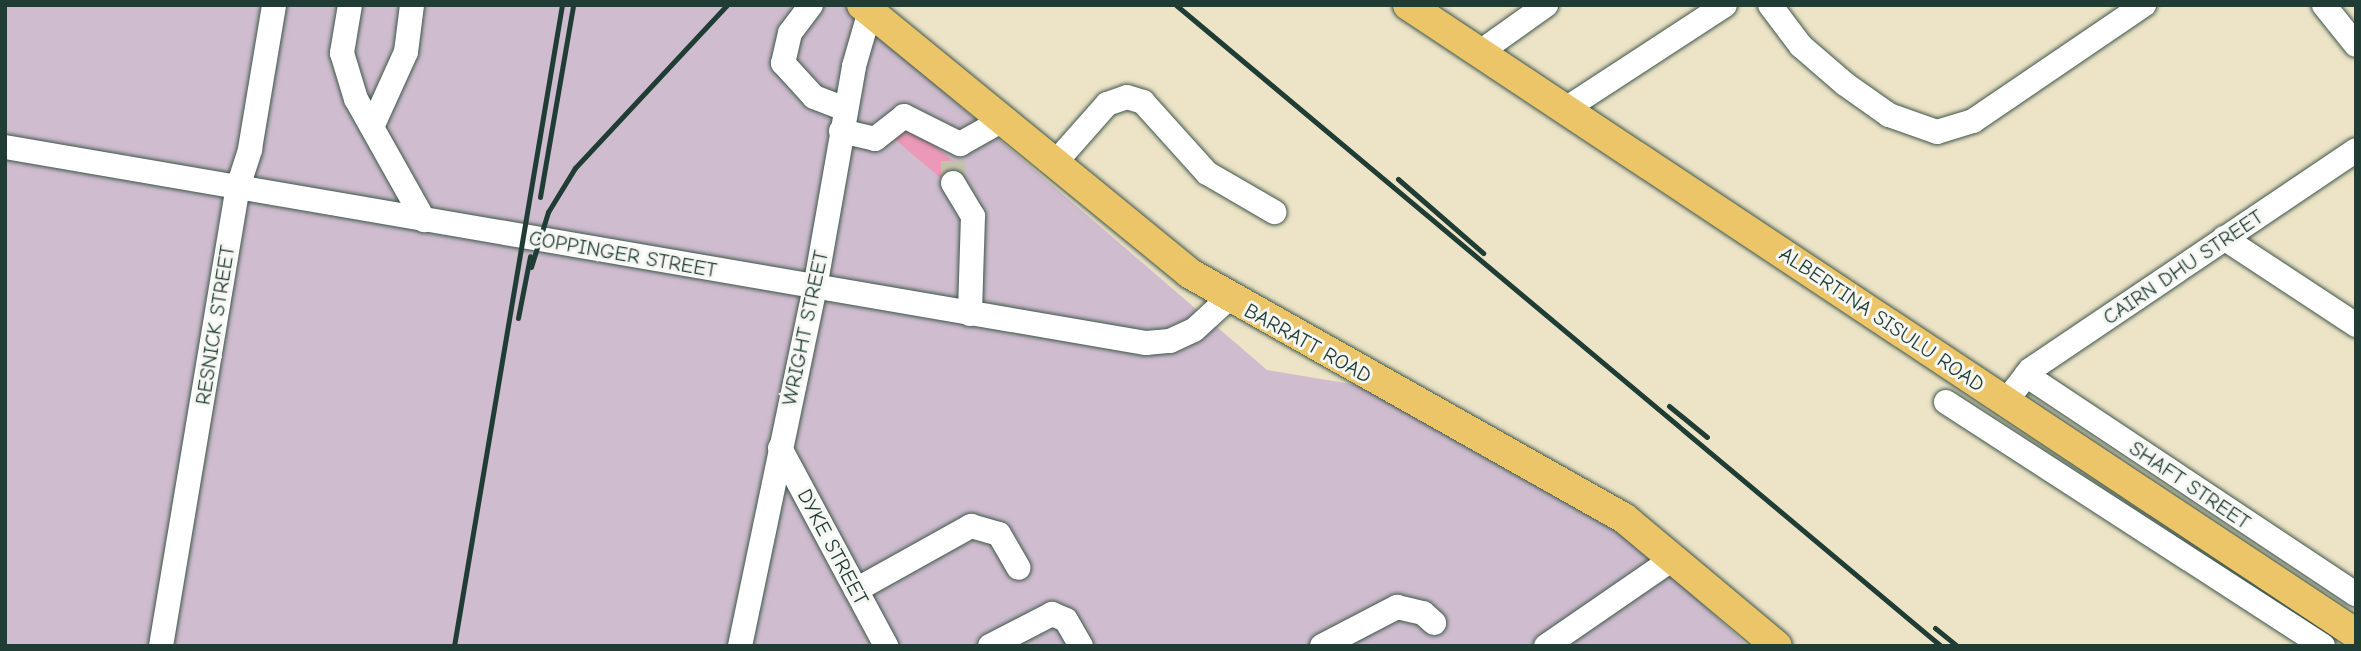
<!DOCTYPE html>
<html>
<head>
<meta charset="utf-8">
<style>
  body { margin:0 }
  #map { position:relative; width:2361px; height:651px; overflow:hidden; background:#ede4c7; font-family:"Comic Neue",sans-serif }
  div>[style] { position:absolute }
  .industrial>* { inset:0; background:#cfbdcf }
  .building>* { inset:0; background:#ec99b9 }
  .minor-tunnel>* { height:24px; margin-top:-12px; transform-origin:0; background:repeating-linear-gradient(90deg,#c4c3aa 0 24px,transparent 0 36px) }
  .roads { filter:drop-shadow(0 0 2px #3e564a) drop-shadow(0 0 2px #3e564a) }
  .minor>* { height:24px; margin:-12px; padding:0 12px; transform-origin:12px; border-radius:12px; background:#fff }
  .major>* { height:30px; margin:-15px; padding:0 15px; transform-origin:15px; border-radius:15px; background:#edc569 }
  .rail>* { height:5px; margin:-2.5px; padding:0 2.5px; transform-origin:2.5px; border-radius:2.5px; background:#1f3d34 }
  span { translate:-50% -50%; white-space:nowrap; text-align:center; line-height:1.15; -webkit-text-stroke:6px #f6f6f2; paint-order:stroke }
  .street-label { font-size:21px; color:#1f3d34 }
  .frame { position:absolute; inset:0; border:7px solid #1f3d34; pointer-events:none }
</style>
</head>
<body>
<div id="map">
  <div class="industrial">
    <i style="clip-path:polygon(5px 5px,843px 5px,1267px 370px,1357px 385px,1629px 536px,1748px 646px,5px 646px)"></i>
  </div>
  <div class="building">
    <i style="clip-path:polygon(905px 121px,964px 170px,950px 186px,892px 137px)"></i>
  </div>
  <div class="minor-tunnel">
    <i style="left:953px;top:161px;width:22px;rotate:90deg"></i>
  </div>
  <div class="roads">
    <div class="minor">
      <i style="left:350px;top:5px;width:49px;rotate:99.5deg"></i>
      <i style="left:342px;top:53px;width:48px;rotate:73.1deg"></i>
      <i style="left:356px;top:99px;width:139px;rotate:60.7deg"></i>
      <i style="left:811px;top:5px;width:35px;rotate:127deg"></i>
      <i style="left:790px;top:33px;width:31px;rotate:103deg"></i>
      <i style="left:783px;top:63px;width:46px;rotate:47.6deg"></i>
      <i style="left:814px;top:97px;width:34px;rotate:21deg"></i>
      <i style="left:1770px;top:5px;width:51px;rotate:52.9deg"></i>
      <i style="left:1801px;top:46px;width:58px;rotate:40.8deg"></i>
      <i style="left:1845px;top:84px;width:54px;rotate:35.2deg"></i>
      <i style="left:1889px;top:115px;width:51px;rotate:19.5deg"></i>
      <i style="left:1937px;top:132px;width:38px;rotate:-17deg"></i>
      <i style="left:1973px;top:121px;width:207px;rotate:-34.2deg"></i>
      <i style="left:2324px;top:5px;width:51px;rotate:51.3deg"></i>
      <i style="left:1490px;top:45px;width:69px;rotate:-35.5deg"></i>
      <i style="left:1564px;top:110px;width:192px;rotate:-33.1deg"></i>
      <i style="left:372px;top:127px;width:82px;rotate:-65.6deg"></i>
      <i style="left:406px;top:52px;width:47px;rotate:-82.7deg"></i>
      <i style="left:841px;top:131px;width:35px;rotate:13deg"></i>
      <i style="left:875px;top:139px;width:37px;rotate:-38deg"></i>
      <i style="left:904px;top:116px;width:63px;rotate:26.6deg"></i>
      <i style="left:960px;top:144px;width:47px;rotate:-29.3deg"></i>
      <i style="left:5px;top:147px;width:1158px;rotate:9.75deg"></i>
      <i style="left:1146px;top:343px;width:24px;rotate:-5deg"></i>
      <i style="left:1170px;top:341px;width:26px;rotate:-25deg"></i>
      <i style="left:1194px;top:330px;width:46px;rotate:-42.4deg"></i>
      <i style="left:1054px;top:164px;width:80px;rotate:-48.5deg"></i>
      <i style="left:1107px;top:104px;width:21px;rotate:-19deg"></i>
      <i style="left:1127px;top:97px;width:17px;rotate:17deg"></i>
      <i style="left:1143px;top:102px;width:96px;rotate:48deg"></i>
      <i style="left:1207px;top:173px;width:78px;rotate:30.2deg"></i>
      <i style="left:953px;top:183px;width:39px;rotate:59deg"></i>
      <i style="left:973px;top:216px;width:98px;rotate:91.8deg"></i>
      <i style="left:2224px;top:238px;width:158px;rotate:33.4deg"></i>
      <i style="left:2026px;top:375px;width:396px;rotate:33.6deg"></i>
      <i style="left:2006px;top:401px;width:39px;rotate:-52deg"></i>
      <i style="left:2030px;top:370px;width:393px;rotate:-34deg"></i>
      <i style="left:1946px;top:402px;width:449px;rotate:32.9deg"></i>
      <i style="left:780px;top:448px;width:225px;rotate:61.8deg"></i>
      <i style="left:856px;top:590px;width:132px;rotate:-29.1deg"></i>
      <i style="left:971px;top:526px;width:29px;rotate:16deg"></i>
      <i style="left:999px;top:534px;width:39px;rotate:60deg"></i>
      <i style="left:161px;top:646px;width:465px;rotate:-80.5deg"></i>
      <i style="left:238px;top:187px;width:40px;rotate:-72deg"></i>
      <i style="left:250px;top:149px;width:146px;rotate:-80.5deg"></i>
      <i style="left:740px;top:646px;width:366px;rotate:-78.2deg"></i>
      <i style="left:815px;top:288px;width:225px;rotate:-80deg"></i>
      <i style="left:854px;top:66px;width:57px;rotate:-73.8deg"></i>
      <i style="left:990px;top:646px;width:70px;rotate:-27.3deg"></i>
      <i style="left:1052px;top:614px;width:15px;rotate:23deg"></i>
      <i style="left:1066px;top:620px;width:30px;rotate:60deg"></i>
      <i style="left:1322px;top:646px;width:85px;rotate:-27.5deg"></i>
      <i style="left:1397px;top:607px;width:27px;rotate:13deg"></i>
      <i style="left:1423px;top:613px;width:15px;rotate:42deg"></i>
      <i style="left:1546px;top:646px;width:155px;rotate:-34.5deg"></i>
    </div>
    <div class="major">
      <i style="left:862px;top:5px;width:423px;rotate:39.3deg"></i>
      <i style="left:1189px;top:273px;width:499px;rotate:29.4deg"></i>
      <i style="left:1624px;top:518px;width:199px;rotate:39.9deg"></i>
      <i style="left:1408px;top:5px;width:1138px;rotate:33.56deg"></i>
    </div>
  </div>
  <div class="rail">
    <i style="left:1176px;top:5px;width:998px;rotate:39.96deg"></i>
    <i style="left:1398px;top:179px;width:113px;rotate:41deg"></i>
    <i style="left:540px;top:197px;width:195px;rotate:-80.2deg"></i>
    <i style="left:531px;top:267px;width:58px;rotate:-72.8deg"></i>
    <i style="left:548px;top:212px;width:52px;rotate:-58.5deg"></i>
    <i style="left:575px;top:168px;width:223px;rotate:-47deg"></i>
    <i style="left:518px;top:318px;width:63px;rotate:-79deg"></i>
    <i style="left:1669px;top:406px;width:49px;rotate:39.2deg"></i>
    <i style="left:1935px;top:628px;width:28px;rotate:39deg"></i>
    <i style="left:454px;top:646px;width:650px;rotate:-80.44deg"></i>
  </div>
  <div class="street-label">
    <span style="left:623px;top:254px;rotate:10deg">COPPINGER STREET</span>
    <span style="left:2183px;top:267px;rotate:-34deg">CAIRN DHU STREET</span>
    <span style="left:1882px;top:319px;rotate:34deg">ALBERTINA SISULU ROAD</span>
    <span style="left:215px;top:325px;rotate:-81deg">RESNICK STREET</span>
    <span style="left:805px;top:328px;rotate:-78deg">WRIGHT STREET</span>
    <span style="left:1308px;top:343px;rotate:29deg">BARRATT ROAD</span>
    <span style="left:2190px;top:485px;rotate:34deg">SHAFT STREET</span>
    <span style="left:833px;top:547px;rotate:62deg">DYKE STREET</span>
  </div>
  <div class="frame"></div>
</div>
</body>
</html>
